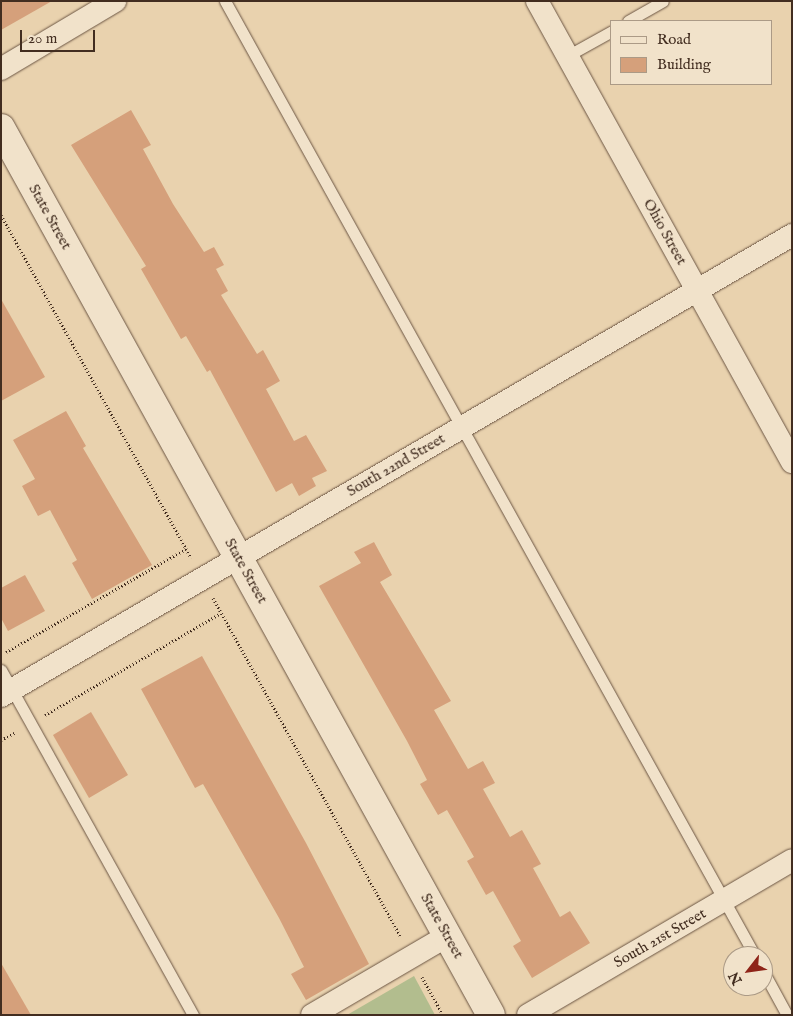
<!DOCTYPE html>
<html>
<head>
<meta charset="utf-8">
<style>
  body { margin:0 }
  #map { position:relative; width:793px; height:1016px; overflow:hidden; background:#e9d2ae; font-family:"IM FELL English",serif }
  div>[style] { position:absolute }
  .green>* { inset:0; background:#b2bd8e }
  .building>* { inset:0; background:#d5a07b }
  .path>* { height:3px; margin-top:-1.5px; transform-origin:0; background:repeating-linear-gradient(90deg,#422d20 0 1px,transparent 0 3.5px) }
  .roads { filter:drop-shadow(0 0 1px #6c5644) drop-shadow(0 0 1px #6c5644) }
  .service>* { height:11px; margin:-5.5px; padding:0 5.5px; transform-origin:5.5px; border-radius:5.5px; background:#f1e2ca }
  .minor>* { height:22px; margin:-11px; padding:0 11px; transform-origin:11px; border-radius:11px; background:#f1e2ca }
  .tertiary>* { height:28px; margin:-14px; padding:0 14px; transform-origin:14px; border-radius:14px; background:#f1e2ca }
  span { translate:-50% -50%; white-space:nowrap; text-align:center; line-height:1.15; -webkit-text-stroke:4px #f1e2ca; paint-order:stroke }
  .street-label { font-size:15px; color:#422d20 }
  .frame { position:absolute; inset:0; border:2px solid #422d20; pointer-events:none }
  .legend { position:absolute; left:610px; top:20px; width:162px; height:65px; box-sizing:border-box; background:#f1e2ca; border:1px solid #ab9a86; margin:0; padding:6px 9px; list-style:none; font-size:15px; color:#422d20 }
  .legend li { display:flex; align-items:center; gap:10px; height:25px }
  .legend b { width:25px; border:1px solid #ab9a86 }
  .north { position:absolute; left:723px; top:946px; width:50px; height:50px; box-sizing:border-box; background:#f1e2ca; border:1px solid #ab9a86; border-radius:50%; rotate:240deg; font-size:14px; font-weight:700; line-height:20px; text-align:center; color:#422d20 }
  .north::after { content:''; display:block; margin:auto; width:18px; height:22px; background:#8f2418; clip-path:polygon(50% 0,100% 100%,50% 72%,0 100%) }
  .scale { position:absolute; left:20px; top:30px; width:75px; height:22px; box-sizing:border-box; border:2px solid #422d20; border-top:0; padding-left:6px; font-size:15px; line-height:18px; white-space:nowrap; color:#422d20; -webkit-text-stroke:4px #f1e2ca; paint-order:stroke }
</style>
</head>
<body>
<div id="map">
  <div class="green">
    <i style="clip-path:polygon(414px 976px,435px 1015px,347px 1015px)"></i>
  </div>
  <div class="building">
    <i style="clip-path:polygon(1px 1px,52px 1px,1px 30px)"></i>
    <i style="clip-path:polygon(131px 110px,151px 145px,143px 149px,173px 204px,204px 252px,214px 247px,224px 265px,216px 269px,228px 291px,221px 295px,257px 354px,263px 350px,280px 381px,266px 389px,294px 441px,306px 435px,327px 471px,312px 478px,316px 486px,299px 496px,292px 483px,276px 492px,210px 370px,207px 372px,186px 336px,181px 339px,141px 269px,146px 266px,71px 145px)"></i>
    <i style="clip-path:polygon(1px 299px,45px 377px,1px 401px)"></i>
    <i style="clip-path:polygon(66px 411px,86px 446px,83px 448px,152px 565px,92px 599px,72px 563px,77px 560px,50px 510px,38px 516px,22px 486px,35px 479px,13px 440px)"></i>
    <i style="clip-path:polygon(374px 542px,392px 575px,380px 582px,451px 701px,434px 710px,468px 769px,483px 761px,495px 783px,483px 789px,510px 837px,522px 830px,541px 864px,533px 868px,560px 917px,570px 911px,590px 943px,532px 978px,513px 946px,521px 941px,493px 891px,486px 895px,467px 861px,474px 857px,447px 810px,438px 815px,420px 784px,427px 780px,407px 741px,319px 586px,361px 563px,354px 552px)"></i>
    <i style="clip-path:polygon(25px 575px,45px 611px,8px 631px,1px 618px,1px 588px)"></i>
    <i style="clip-path:polygon(202px 656px,306px 843px,369px 964px,306px 1000px,291px 974px,304px 967px,279px 918px,203px 784px,195px 788px,141px 689px)"></i>
    <i style="clip-path:polygon(91px 712px,128px 775px,89px 798px,53px 735px)"></i>
    <i style="clip-path:polygon(1px 963px,31px 1015px,1px 1015px)"></i>
  </div>
  <div class="path">
    <i style="left:1px;top:215px;width:392px;rotate:61deg"></i>
    <i style="left:213px;top:598px;width:386px;rotate:61deg"></i>
    <i style="left:6px;top:652px;width:207px;rotate:-29.8deg"></i>
    <i style="left:45px;top:715px;width:203px;rotate:-30.1deg"></i>
    <i style="left:1px;top:740px;width:17px;rotate:-28deg"></i>
    <i style="left:422px;top:977px;width:43px;rotate:61.1deg"></i>
  </div>
  <div class="roads">
    <div class="service">
      <i style="left:225px;top:1px;width:1092px;rotate:60.97deg"></i>
      <i style="left:628px;top:21px;width:40px;rotate:-29.7deg"></i>
      <i style="left:567px;top:56px;width:51px;rotate:-29.1deg"></i>
      <i style="left:1px;top:670px;width:395px;rotate:60.9deg"></i>
      <i style="left:763px;top:971px;width:50px;rotate:61.4deg"></i>
    </div>
    <div class="minor">
      <i style="left:537px;top:1px;width:527px;rotate:61.05deg"></i>
      <i style="left:1px;top:69px;width:133px;rotate:-30.8deg"></i>
      <i style="left:1px;top:696px;width:916px;rotate:-30.23deg"></i>
      <i style="left:312px;top:1015px;width:156px;rotate:-30.3deg"></i>
      <i style="left:528px;top:1015px;width:306px;rotate:-30.4deg"></i>
    </div>
    <div class="tertiary">
      <i style="left:1px;top:128px;width:1013px;rotate:61.08deg"></i>
    </div>
  </div>
  <div class="street-label">
    <span style="left:50px;top:217px;rotate:61deg">State Street</span>
    <span style="left:665px;top:232px;rotate:61deg">Ohio Street</span>
    <span style="left:396px;top:465px;rotate:-30deg">South 22nd Street</span>
    <span style="left:246px;top:571px;rotate:61deg">State Street</span>
    <span style="left:442px;top:926px;rotate:61deg">State Street</span>
    <span style="left:660px;top:938px;rotate:-30deg">South 21st Street</span>
  </div>
  <div class="frame"></div>
  <ul class="legend">
  <li><b style="height:6px;background:#f1e2ca"></b>Road</li>
  <li><b style="height:14px;background:#d5a07b"></b>Building</li>
  </ul>
  <div class="north">N</div>
  <div class="scale">20 m</div>
</div>
</body>
</html>
